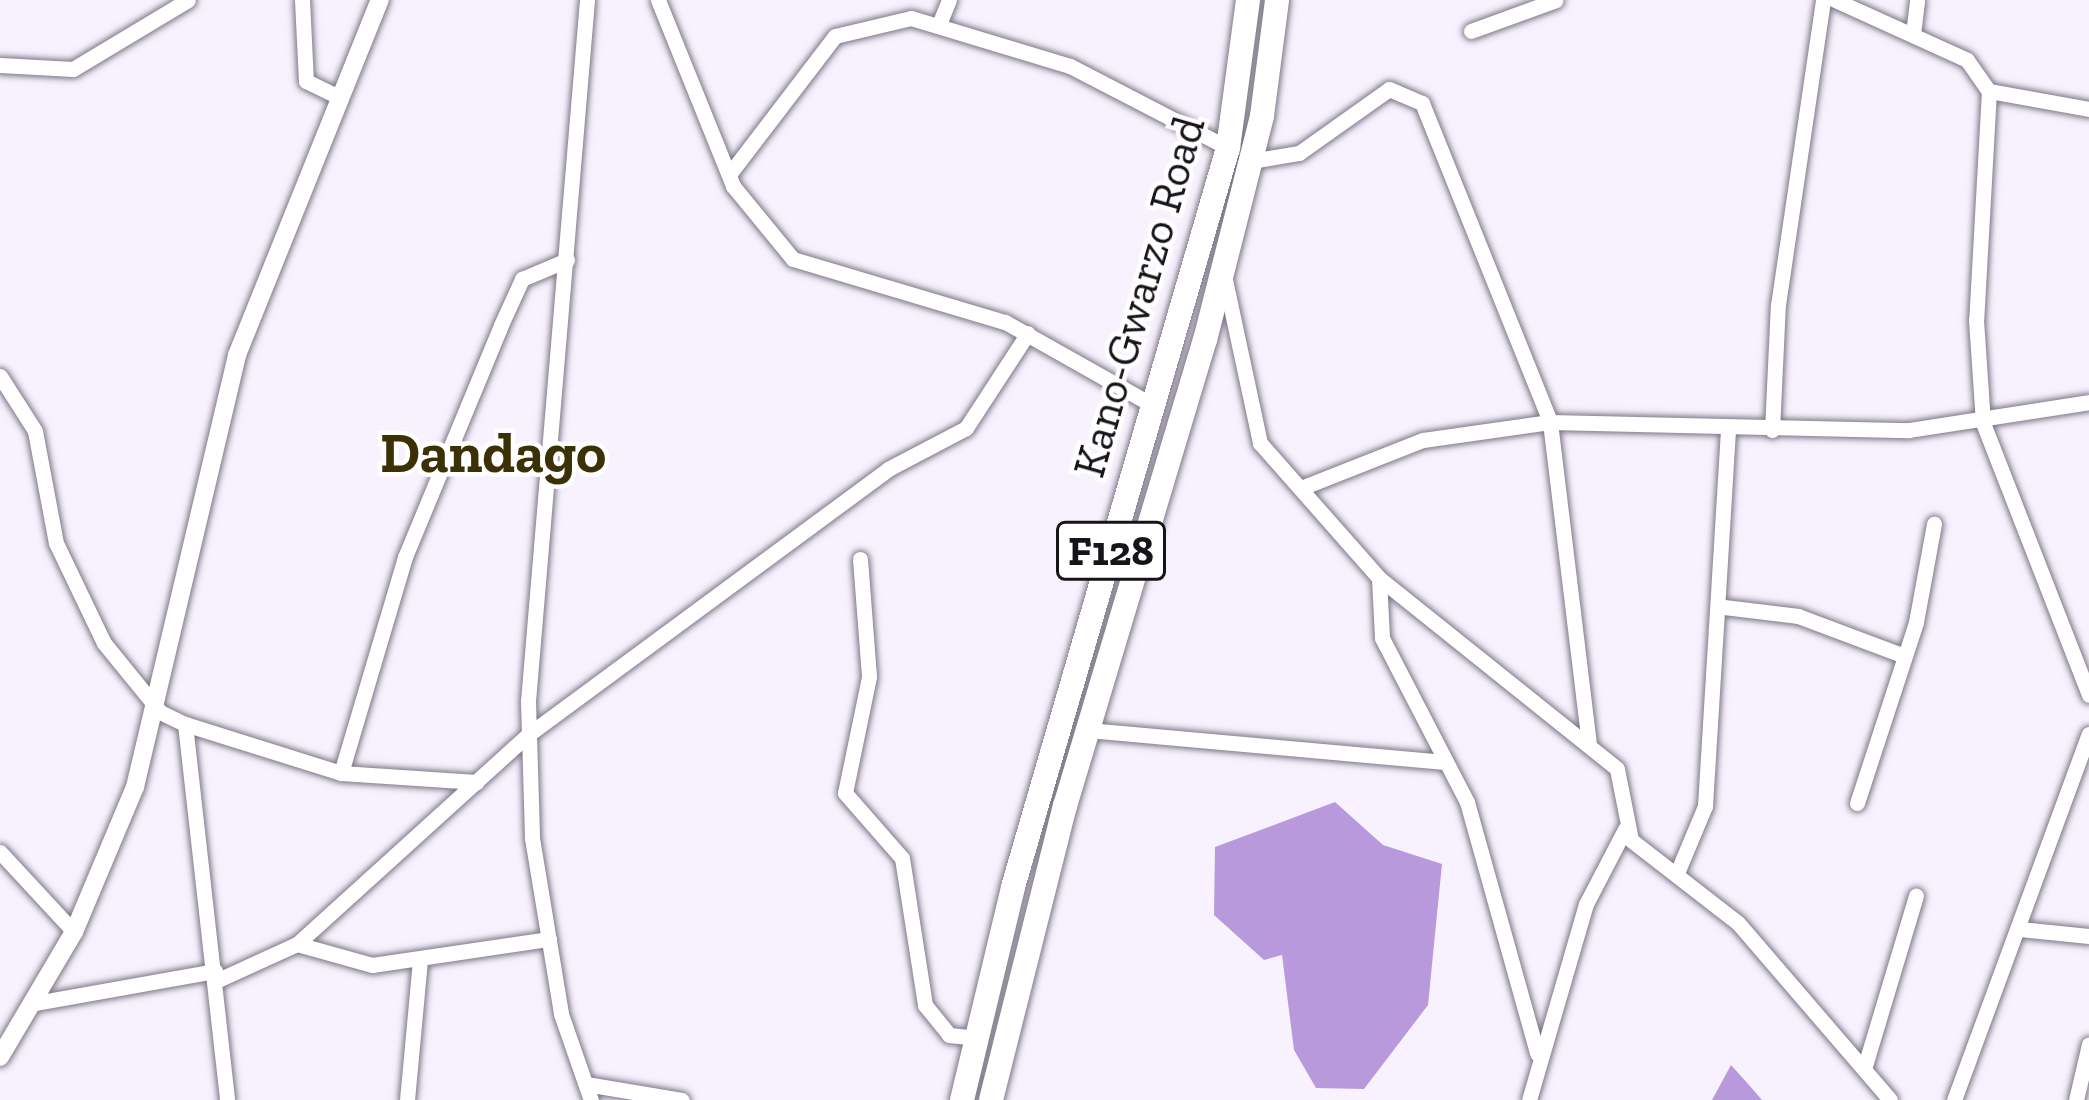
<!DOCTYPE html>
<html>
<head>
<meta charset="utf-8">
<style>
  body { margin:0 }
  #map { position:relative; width:2089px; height:1100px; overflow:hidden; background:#f7f2fd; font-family:"Zilla Slab",serif }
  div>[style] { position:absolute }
  .water>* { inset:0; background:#b89adc }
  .roads { filter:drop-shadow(0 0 3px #7e7788) drop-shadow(0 0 3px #7e7788) }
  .minor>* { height:15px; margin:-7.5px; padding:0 7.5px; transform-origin:7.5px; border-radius:7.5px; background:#fff }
  .tertiary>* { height:18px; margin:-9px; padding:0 9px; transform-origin:9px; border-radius:9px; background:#fff }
  .primary>* { height:24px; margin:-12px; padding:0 12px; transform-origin:12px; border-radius:12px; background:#fff }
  span { translate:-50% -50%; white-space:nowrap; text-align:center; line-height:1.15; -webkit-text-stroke:9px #fff; paint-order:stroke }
  .shield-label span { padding:3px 9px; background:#fff; border:3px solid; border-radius:9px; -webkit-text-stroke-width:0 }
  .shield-label { font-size:42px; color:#161319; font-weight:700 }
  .street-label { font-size:45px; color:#161319 }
  .district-label { font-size:57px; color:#3c3106; font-weight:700 }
</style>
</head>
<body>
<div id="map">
  <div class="water">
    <i style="clip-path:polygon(1335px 802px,1383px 845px,1442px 864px,1428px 1005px,1364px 1089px,1316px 1088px,1294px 1050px,1282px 955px,1264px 960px,1214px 915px,1215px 847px)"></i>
    <i style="clip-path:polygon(1731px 1065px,1749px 1085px,1762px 1100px,1712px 1100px)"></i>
  </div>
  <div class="roads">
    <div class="minor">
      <i style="left:302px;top:0;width:81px;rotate:87.2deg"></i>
      <i style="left:306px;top:81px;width:32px;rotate:26deg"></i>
      <i style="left:587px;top:0;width:703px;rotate:94.81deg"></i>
      <i style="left:528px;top:701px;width:137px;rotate:88.3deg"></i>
      <i style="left:532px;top:838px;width:178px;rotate:80.6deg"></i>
      <i style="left:561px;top:1014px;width:91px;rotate:70.8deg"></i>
      <i style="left:658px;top:0;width:201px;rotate:68deg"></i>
      <i style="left:733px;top:186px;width:94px;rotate:50.6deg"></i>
      <i style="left:793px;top:259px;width:221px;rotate:16.6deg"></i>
      <i style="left:1005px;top:322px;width:171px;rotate:29.4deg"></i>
      <i style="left:1835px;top:0;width:145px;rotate:24.4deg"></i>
      <i style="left:1967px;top:60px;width:38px;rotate:55deg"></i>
      <i style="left:1989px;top:91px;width:102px;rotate:10.2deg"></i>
      <i style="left:940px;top:22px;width:24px;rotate:-68deg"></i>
      <i style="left:1471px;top:31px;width:90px;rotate:-20deg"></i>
      <i style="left:1913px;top:34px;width:34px;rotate:-83deg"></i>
      <i style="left:0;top:65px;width:73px;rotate:3.1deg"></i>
      <i style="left:73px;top:69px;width:134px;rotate:-31deg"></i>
      <i style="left:1989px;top:91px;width:229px;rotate:93.2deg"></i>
      <i style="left:1976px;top:320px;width:103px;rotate:86.1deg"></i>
      <i style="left:1983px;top:423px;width:292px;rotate:68.7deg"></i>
      <i style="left:1251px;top:161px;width:49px;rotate:-9.5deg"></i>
      <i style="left:1299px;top:153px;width:110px;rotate:-35.4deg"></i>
      <i style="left:1389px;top:89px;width:36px;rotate:23deg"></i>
      <i style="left:1422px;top:103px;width:344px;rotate:68.1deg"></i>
      <i style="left:1550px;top:422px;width:322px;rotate:83.1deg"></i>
      <i style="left:731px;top:172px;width:171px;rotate:-52.6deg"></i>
      <i style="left:835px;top:36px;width:78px;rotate:-13.3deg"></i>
      <i style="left:911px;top:18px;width:166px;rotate:16.8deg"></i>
      <i style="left:1070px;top:66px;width:178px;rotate:27.4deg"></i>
      <i style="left:1224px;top:275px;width:172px;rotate:77.9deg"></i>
      <i style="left:1260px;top:443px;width:180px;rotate:48.6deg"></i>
      <i style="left:1379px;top:578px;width:305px;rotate:38.7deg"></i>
      <i style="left:1617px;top:769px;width:72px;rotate:78.8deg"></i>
      <i style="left:1631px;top:840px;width:135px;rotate:37.8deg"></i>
      <i style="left:1738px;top:923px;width:233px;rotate:49.3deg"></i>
      <i style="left:0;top:376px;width:65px;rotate:57.5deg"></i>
      <i style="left:35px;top:431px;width:114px;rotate:79.4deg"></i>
      <i style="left:56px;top:543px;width:111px;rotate:64.4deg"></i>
      <i style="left:104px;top:643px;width:89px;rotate:50.9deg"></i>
      <i style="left:160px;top:712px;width:28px;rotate:26deg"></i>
      <i style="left:185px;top:724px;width:378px;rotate:83.6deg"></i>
      <i style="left:1772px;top:430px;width:125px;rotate:-87.3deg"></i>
      <i style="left:1778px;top:305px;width:308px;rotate:-81.6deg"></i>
      <i style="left:1306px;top:486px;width:126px;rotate:-21.5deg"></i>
      <i style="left:1423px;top:440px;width:128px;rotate:-8.1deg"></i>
      <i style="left:1550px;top:422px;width:359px;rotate:1.3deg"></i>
      <i style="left:1909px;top:430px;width:182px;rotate:-8.8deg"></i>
      <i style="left:860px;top:559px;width:118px;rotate:85.6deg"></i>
      <i style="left:869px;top:677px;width:118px;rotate:101.7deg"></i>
      <i style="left:845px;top:793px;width:86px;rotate:48.8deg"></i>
      <i style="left:902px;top:858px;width:149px;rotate:81.1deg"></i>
      <i style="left:925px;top:1005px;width:38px;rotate:51deg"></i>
      <i style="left:949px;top:1035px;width:27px;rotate:6deg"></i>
      <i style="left:1379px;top:578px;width:60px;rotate:87.1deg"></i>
      <i style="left:1382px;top:638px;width:185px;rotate:62.6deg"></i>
      <i style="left:1467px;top:802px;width:261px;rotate:74.4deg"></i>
      <i style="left:1724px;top:607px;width:75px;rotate:6.9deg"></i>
      <i style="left:1798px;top:616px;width:111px;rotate:20.6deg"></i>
      <i style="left:185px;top:724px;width:164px;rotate:17.4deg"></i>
      <i style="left:341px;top:773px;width:136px;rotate:3.8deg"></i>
      <i style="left:1087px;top:730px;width:360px;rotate:5.1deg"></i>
      <i style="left:341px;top:773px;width:225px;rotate:-73.5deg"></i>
      <i style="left:405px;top:557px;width:251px;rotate:-67.5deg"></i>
      <i style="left:501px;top:325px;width:51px;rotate:-65.5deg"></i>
      <i style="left:522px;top:279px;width:49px;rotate:-22.9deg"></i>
      <i style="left:1857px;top:803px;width:190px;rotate:-71.9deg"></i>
      <i style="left:1916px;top:622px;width:100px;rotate:-79.6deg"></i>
      <i style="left:0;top:852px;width:109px;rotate:47.2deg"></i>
      <i style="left:1677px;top:873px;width:73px;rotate:-67.3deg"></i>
      <i style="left:1705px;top:806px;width:376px;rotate:-86.5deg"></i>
      <i style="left:2020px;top:929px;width:69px;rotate:5.8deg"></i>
      <i style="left:297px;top:944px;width:78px;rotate:15.6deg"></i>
      <i style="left:372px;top:965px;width:179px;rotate:-8.4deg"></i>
      <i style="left:218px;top:980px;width:87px;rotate:-24.5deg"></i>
      <i style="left:297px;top:944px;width:313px;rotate:-42.2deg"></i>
      <i style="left:529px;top:734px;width:446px;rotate:-36.4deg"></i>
      <i style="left:888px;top:469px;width:88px;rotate:-27.7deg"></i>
      <i style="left:966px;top:428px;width:113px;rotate:-56.9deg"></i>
      <i style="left:35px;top:1003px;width:183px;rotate:-10.1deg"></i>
      <i style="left:1864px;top:1069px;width:181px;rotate:-73.3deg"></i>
      <i style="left:586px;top:1084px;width:97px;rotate:9.5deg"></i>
      <i style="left:407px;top:1100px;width:140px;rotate:-84.7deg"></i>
      <i style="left:1529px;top:1100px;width:204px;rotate:-73.8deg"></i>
      <i style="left:1586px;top:904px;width:85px;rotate:-62.5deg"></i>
      <i style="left:1954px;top:1100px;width:390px;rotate:-69.8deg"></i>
      <i style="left:2076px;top:1100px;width:57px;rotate:-76.9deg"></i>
    </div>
    <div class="tertiary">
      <i style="left:0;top:1057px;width:145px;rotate:-59.4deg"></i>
      <i style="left:74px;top:932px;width:157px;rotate:-67.2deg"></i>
      <i style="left:135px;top:787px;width:444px;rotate:-76.7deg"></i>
      <i style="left:237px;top:355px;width:383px;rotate:-68.1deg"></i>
    </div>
    <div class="primary">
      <i style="left:962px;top:1100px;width:219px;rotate:-76.5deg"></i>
      <i style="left:1013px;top:887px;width:770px;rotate:-73.78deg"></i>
      <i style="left:1228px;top:148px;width:149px;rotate:-82.3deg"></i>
      <i style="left:991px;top:1100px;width:303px;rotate:-75.9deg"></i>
      <i style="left:1065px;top:806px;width:487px;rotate:-73.3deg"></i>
      <i style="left:1205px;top:340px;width:231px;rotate:-75.7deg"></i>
      <i style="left:1262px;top:116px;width:117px;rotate:-82.6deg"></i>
    </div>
  </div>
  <div class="shield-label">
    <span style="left:1111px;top:551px">F128</span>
  </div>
  <div class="street-label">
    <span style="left:1140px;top:297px;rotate:-74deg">Kano-Gwarzo Road</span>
  </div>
  <div class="district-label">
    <span style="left:493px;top:453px">Dandago</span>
  </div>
</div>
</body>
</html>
